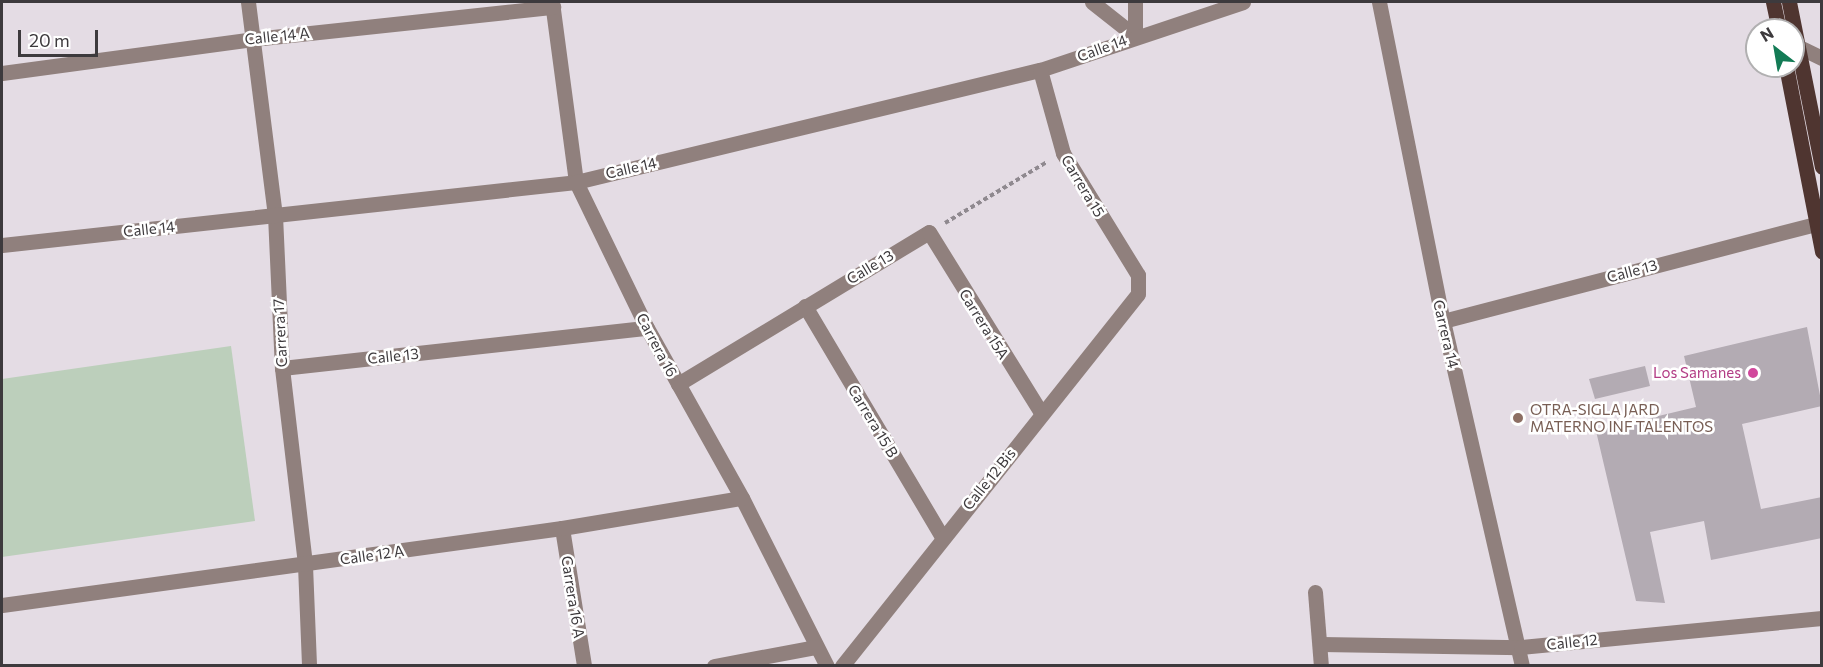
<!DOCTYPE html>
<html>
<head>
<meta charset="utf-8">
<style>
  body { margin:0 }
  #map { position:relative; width:1823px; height:667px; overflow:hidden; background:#e4dce4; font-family:Commissioner,sans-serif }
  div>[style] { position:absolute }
  .green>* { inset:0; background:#bccfbb }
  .building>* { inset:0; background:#b3abb3 }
  .path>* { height:4px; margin-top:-2px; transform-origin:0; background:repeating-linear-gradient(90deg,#8f898f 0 4.5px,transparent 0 7.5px) }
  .minor>* { height:15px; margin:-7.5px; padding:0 7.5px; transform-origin:7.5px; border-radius:7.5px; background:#90807d }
  .major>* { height:15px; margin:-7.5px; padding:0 7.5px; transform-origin:7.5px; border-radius:7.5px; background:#4f3530 }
  .dots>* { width:16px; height:16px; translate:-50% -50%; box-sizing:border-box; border:3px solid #fff; border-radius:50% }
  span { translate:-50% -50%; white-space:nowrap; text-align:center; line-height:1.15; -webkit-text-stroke:5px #fff; paint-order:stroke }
  .street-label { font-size:15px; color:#3d3a3d }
  .hotel-label { font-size:15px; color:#b23c85 }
  .right { translate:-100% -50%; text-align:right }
  .education-label { font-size:15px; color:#785e54 }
  .left { translate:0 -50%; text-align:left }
  .frame { position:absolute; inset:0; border:3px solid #3d3a3d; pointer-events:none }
  .north { position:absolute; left:1745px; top:18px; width:60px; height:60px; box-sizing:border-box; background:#fff; border:2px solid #b1b0b1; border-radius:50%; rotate:329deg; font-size:16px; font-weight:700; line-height:24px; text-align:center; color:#3d3a3d }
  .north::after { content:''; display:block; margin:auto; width:21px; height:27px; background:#137b55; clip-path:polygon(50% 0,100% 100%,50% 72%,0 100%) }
  .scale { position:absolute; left:18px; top:30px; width:80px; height:27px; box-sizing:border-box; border:3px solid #3d3a3d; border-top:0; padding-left:8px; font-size:18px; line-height:21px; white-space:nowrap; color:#3d3a3d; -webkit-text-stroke:4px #fff; paint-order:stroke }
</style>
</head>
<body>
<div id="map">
  <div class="green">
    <i style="clip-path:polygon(231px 346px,255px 521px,2px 557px,2px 379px)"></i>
  </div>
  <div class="building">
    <i style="clip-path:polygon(1807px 327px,1822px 406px,1742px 424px,1761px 509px,1822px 497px,1822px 538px,1711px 560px,1704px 521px,1650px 532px,1665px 603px,1636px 601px,1596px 431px,1696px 407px,1684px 356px)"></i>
    <i style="clip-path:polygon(1645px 366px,1650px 386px,1595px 399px,1589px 379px)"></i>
  </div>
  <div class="path">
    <i style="left:945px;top:223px;width:119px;rotate:-30.9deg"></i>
  </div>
  <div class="minor">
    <i style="left:248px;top:2px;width:215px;rotate:82.8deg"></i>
    <i style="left:275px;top:215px;width:153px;rotate:87.4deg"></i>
    <i style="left:282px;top:368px;width:198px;rotate:83.3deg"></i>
    <i style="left:305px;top:565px;width:101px;rotate:87.7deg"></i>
    <i style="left:552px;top:2px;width:182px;rotate:82.4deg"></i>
    <i style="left:576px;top:182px;width:162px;rotate:64.1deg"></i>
    <i style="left:647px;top:328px;width:195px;rotate:60.8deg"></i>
    <i style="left:742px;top:498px;width:188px;rotate:63.2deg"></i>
    <i style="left:1092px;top:2px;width:55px;rotate:38.3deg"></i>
    <i style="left:1135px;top:2px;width:34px;rotate:90deg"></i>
    <i style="left:1379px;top:2px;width:325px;rotate:78.7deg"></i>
    <i style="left:1443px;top:321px;width:354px;rotate:77.1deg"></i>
    <i style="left:1797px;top:46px;width:28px;rotate:26deg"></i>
    <i style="left:2px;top:73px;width:253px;rotate:-7.7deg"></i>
    <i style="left:253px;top:39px;width:302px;rotate:-6.1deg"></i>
    <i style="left:2px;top:245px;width:577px;rotate:-6.26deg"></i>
    <i style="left:576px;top:182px;width:477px;rotate:-13.6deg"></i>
    <i style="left:1040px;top:70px;width:214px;rotate:-18.5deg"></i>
    <i style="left:805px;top:306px;width:269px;rotate:59.3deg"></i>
    <i style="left:1443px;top:321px;width:392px;rotate:-14.6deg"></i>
    <i style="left:282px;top:368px;width:367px;rotate:-6.3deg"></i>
    <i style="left:678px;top:384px;width:293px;rotate:-31.2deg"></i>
    <i style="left:929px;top:232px;width:214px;rotate:58.2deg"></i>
    <i style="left:562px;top:528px;width:140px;rotate:80.9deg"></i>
    <i style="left:1315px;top:592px;width:74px;rotate:85.4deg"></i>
    <i style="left:2px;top:605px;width:565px;rotate:-7.83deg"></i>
    <i style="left:562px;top:528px;width:182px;rotate:-9.5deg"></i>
    <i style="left:1321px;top:644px;width:200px;rotate:0.9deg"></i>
    <i style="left:1521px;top:647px;width:302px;rotate:-5.5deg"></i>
    <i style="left:714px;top:666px;width:104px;rotate:-10.6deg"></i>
    <i style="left:842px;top:666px;width:475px;rotate:-51.5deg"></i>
    <i style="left:1138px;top:294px;width:19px;rotate:-90deg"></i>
    <i style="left:1138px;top:275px;width:143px;rotate:-121.6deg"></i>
    <i style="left:1063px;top:153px;width:86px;rotate:-105.5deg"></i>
  </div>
  <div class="major">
    <i style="left:1773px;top:2px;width:29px;rotate:78deg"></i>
    <i style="left:1789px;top:2px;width:168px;rotate:78.7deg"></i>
    <i style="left:1786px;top:66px;width:189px;rotate:79deg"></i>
  </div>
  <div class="dots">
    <i style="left:1753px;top:373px;background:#d1479c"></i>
    <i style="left:1518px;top:418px;background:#8d6e63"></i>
  </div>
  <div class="street-label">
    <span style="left:277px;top:36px;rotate:-6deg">Calle 14 A</span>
    <span style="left:1102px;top:48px;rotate:-20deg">Calle 14</span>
    <span style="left:631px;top:168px;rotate:-13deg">Calle 14</span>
    <span style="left:1083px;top:186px;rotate:59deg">Carrera 15</span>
    <span style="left:149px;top:229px;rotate:-6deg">Calle 14</span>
    <span style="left:870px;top:267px;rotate:-31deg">Calle 13</span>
    <span style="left:1632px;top:271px;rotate:-15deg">Calle 13</span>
    <span style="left:984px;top:324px;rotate:58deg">Carrera 15A</span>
    <span style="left:280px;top:333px;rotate:-93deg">Carrera 17</span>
    <span style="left:1446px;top:334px;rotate:77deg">Carrera 14</span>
    <span style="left:657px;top:345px;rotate:62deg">Carrera 16</span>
    <span style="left:393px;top:356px;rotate:-6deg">Calle 13</span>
    <span style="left:873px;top:421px;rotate:59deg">Carrera 15 B</span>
    <span style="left:989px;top:479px;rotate:-51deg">Calle 12 Bis</span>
    <span style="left:372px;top:555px;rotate:-8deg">Calle 12 A</span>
    <span style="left:573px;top:597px;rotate:81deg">Carrera 16 A</span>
    <span style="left:1572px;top:642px;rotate:-6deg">Calle 12</span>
  </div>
  <div class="hotel-label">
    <span class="right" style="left:1741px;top:373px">Los Samanes</span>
  </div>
  <div class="education-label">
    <span class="left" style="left:1530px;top:418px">OTRA-SIGLA JARD<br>MATERNO INF TALENTOS</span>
  </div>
  <div class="frame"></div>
  <div class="north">N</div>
  <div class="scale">20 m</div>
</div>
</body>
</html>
